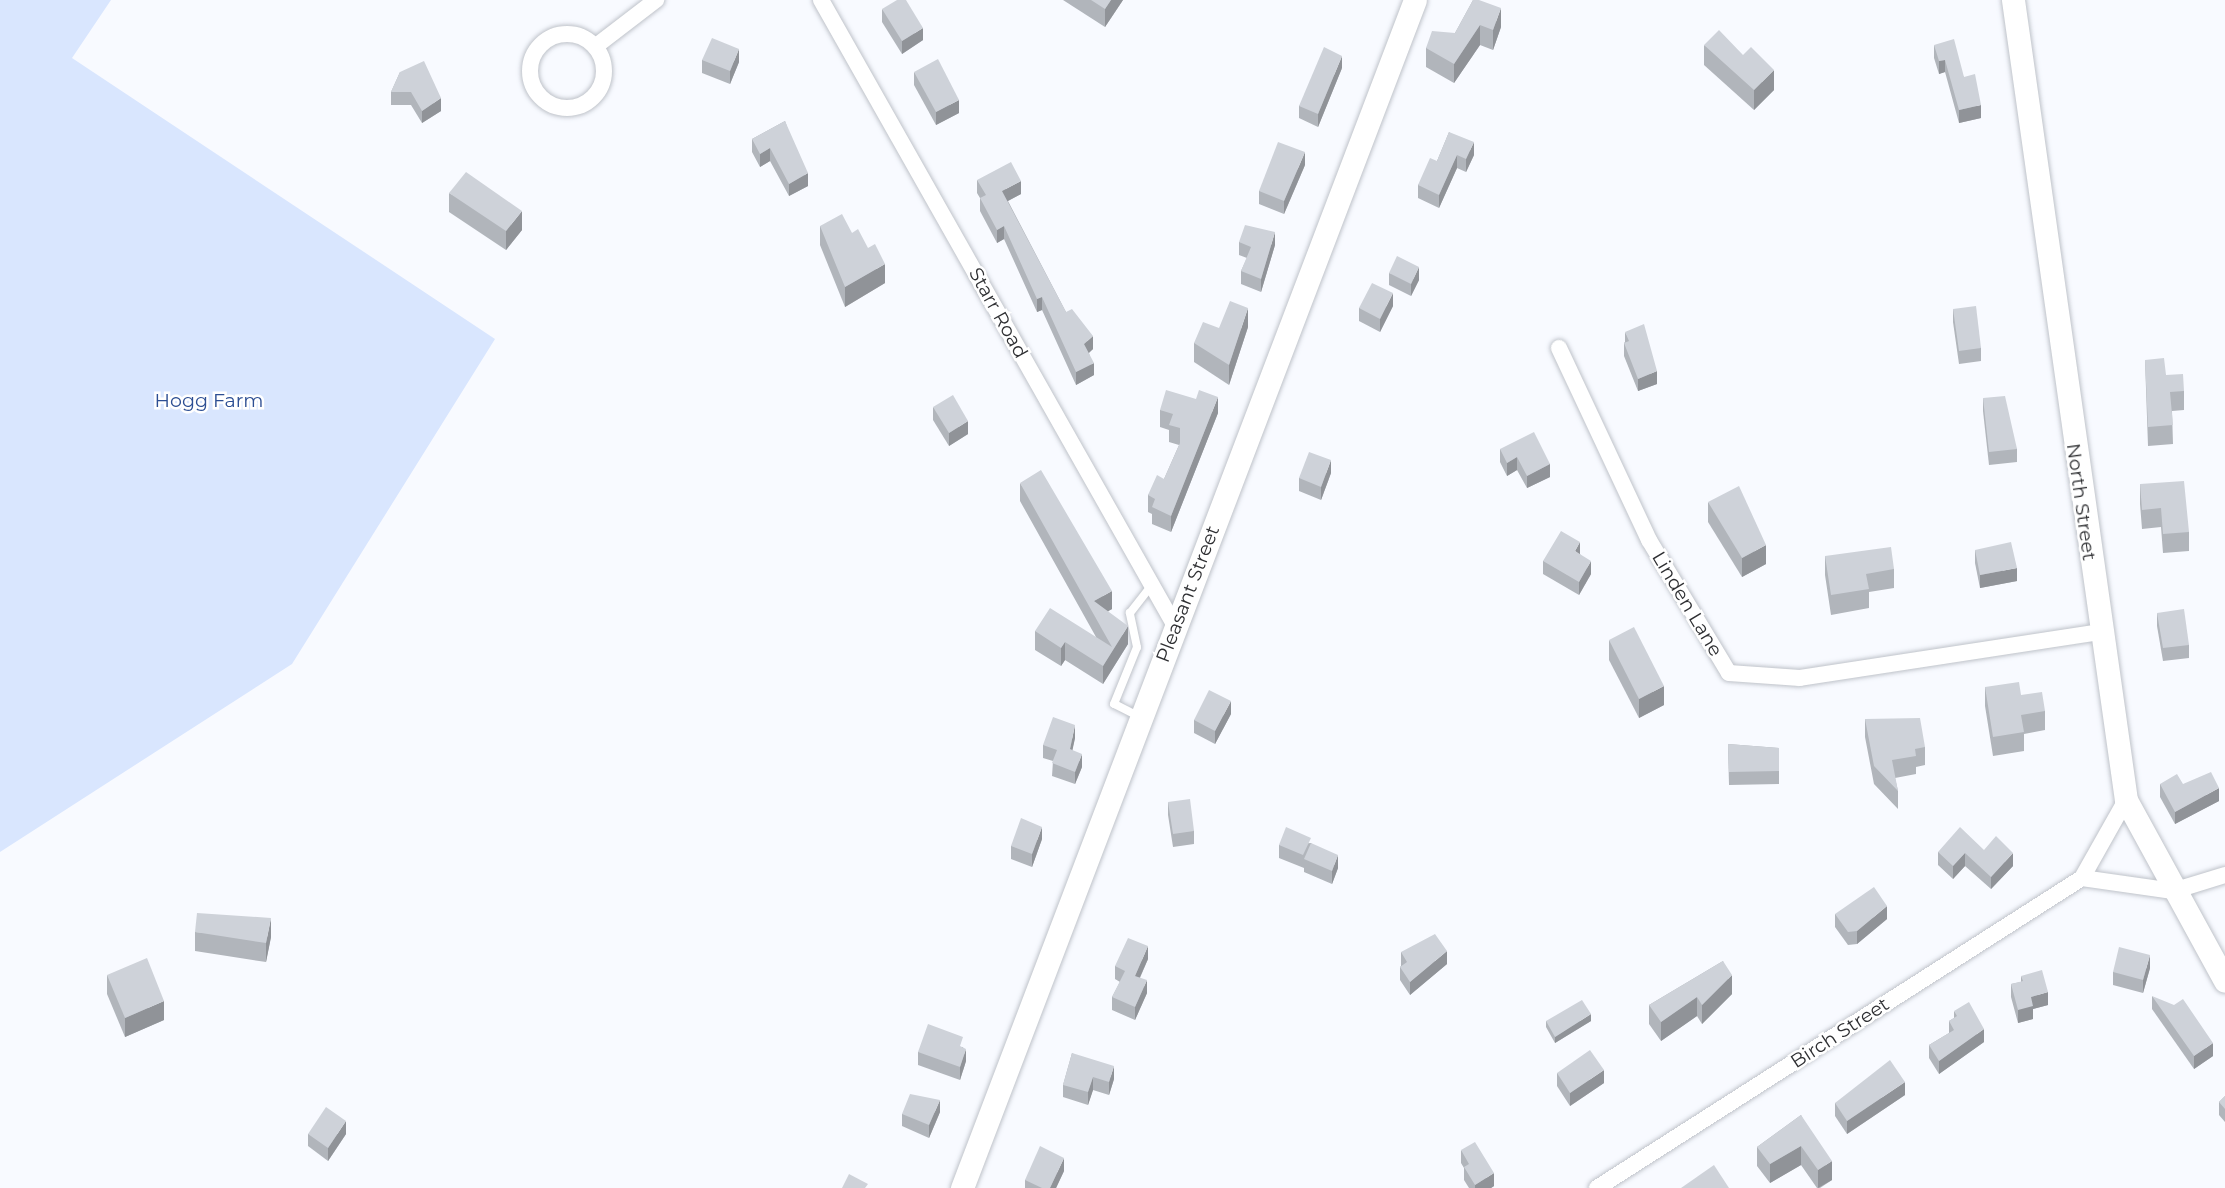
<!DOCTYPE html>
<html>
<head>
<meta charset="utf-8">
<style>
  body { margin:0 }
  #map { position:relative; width:2225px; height:1188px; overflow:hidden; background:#f8faff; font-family:Montserrat,sans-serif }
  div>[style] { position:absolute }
  .green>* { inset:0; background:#d9e6fe }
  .roads { filter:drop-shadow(0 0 2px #bfc3ca) drop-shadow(0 0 2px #bfc3ca) }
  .service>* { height:8px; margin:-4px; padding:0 4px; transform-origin:4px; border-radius:4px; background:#fff }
  .minor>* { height:16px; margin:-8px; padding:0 8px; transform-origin:8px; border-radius:8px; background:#fff }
  .minor>.ring { margin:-8px; padding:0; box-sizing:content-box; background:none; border:16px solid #fff; border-radius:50% }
  .secondary>* { height:23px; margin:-11.5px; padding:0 11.5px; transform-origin:11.5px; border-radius:11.5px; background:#fff }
  .wall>* { inset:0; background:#b1b5bb }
  .shaded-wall>* { inset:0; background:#909398 }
  .building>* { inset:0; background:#ced2d9 }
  span { translate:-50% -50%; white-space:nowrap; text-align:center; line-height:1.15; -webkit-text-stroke:5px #fff; paint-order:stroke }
  .street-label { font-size:19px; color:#2e2f32 }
  .park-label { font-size:19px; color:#2c4e93 }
</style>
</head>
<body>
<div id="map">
  <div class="green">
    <i style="clip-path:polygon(0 0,111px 0,72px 58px,495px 339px,292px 664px,0 852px)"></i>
  </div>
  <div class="roads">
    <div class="service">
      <i style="left:1140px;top:717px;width:29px;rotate:-153deg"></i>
      <i style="left:1114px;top:704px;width:61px;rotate:-68deg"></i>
      <i style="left:1137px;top:647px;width:35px;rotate:-102deg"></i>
      <i style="left:1130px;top:613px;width:36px;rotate:-52deg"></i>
    </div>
    <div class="minor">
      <i style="left:821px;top:0;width:719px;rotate:60.51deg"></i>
      <i class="ring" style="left:530px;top:34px;width:58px;height:58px"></i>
      <i style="left:596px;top:46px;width:76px;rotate:-37.5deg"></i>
      <i style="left:1559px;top:348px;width:212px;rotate:64.9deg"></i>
      <i style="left:1649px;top:540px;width:155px;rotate:59deg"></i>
      <i style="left:1729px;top:673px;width:71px;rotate:4deg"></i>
      <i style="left:1800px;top:678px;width:303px;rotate:-8.7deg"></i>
      <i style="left:2082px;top:878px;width:90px;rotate:-60.6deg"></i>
      <i style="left:1597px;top:1188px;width:576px;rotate:-32.59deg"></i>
      <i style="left:2082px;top:878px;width:92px;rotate:8.1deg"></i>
      <i style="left:2173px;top:891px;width:54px;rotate:-17.1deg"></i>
    </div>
    <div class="secondary">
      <i style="left:2013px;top:0;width:808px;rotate:81.96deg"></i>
      <i style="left:2126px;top:800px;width:206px;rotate:61.3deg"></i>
      <i style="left:962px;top:1188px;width:1271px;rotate:-69.13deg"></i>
    </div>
  </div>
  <div class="wall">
    <i style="clip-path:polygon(1063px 0,1123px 0,1105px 27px)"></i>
    <i style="clip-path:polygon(1473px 0,1501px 27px,1493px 50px,1480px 45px,1454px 83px,1426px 67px,1426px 48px,1455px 33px)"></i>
    <i style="clip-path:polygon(882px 9px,923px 40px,902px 54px,882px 22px)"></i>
    <i style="clip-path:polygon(1704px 45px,1774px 90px,1754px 110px,1704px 65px)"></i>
    <i style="clip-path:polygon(1934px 45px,1964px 77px,1981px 118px,1959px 123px,1945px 72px,1939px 74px,1934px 58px)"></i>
    <i style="clip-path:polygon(702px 60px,739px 62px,730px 84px,702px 73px)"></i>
    <i style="clip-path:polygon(1342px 68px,1318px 127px,1299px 118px,1299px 106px)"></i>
    <i style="clip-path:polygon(400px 72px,441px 111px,422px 123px,411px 105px,391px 105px,391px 92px)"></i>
    <i style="clip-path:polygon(914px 72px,959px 113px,936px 125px,914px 85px)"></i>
    <i style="clip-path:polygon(785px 121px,808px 186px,789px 196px,770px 161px,760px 167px,752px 152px,752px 139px)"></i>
    <i style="clip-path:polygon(1449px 132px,1474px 155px,1466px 172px,1457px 168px,1439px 208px,1418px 198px,1418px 185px,1437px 161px)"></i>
    <i style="clip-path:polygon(1305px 165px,1284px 214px,1259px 204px,1259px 191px)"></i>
    <i style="clip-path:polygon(977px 180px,1021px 194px,1008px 201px,1066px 312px,1093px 349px,1089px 353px,1094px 375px,1076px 385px,1042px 310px,1037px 312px,1004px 239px,997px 243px,980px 211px,980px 198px,977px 193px)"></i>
    <i style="clip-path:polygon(449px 193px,522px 230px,506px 250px,449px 212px)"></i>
    <i style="clip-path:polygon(820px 226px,852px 233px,885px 283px,845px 307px,820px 245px)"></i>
    <i style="clip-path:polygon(1239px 242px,1275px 245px,1261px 292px,1241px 284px,1241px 271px,1247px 258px,1239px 255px)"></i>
    <i style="clip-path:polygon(1389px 273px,1419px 280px,1411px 296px,1389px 285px)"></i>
    <i style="clip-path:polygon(1393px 306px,1380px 332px,1359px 321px,1359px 308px)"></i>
    <i style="clip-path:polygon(1953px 309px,1981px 348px,1981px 361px,1959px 364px,1953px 322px)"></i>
    <i style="clip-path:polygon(1248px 327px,1229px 385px,1194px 362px,1194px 343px)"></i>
    <i style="clip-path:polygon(1625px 332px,1657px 384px,1638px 391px,1624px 356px,1624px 343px,1625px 342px)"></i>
    <i style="clip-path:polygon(2145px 360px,2166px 375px,2184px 391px,2184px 410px,2172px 411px,2173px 444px,2148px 446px)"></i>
    <i style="clip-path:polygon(1983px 398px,2017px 449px,2017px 462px,1989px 465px,1983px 411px)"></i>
    <i style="clip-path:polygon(933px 407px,968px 434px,949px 446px,933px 420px)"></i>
    <i style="clip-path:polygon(1160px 410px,1218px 413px,1171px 532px,1152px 524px,1152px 514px,1148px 512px,1148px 495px,1164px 479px,1179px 445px,1169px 442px,1169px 430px,1160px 427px)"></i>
    <i style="clip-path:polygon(1500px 449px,1550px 464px,1550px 477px,1527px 488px,1517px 470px,1507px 476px,1500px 462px)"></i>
    <i style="clip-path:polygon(1331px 473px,1321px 500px,1299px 491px,1299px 478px)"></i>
    <i style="clip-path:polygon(1020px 483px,1112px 609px,1108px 611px,1128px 644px,1103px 684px,1065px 660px,1061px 666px,1035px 650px,1035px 631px,1096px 637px,1020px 501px)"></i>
    <i style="clip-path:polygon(2140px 484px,2189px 532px,2189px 551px,2163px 553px,2161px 527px,2142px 529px,2140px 504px)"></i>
    <i style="clip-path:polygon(1708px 502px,1766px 564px,1742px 577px,1708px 522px)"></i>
    <i style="clip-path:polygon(1975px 550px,2017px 581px,1980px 588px,1975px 563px)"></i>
    <i style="clip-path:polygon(1580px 554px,1591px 574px,1579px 595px,1543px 574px,1543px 561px)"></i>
    <i style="clip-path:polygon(1825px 556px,1894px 569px,1894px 588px,1869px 592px,1869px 608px,1831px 615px,1825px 575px)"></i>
    <i style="clip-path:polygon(2157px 613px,2189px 645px,2189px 658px,2163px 661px,2157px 626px)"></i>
    <i style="clip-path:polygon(1609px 640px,1664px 705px,1639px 718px,1609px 660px)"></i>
    <i style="clip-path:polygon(1985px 687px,2021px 695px,2045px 711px,2045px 730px,2024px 734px,2024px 751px,1993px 756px,1985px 706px)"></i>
    <i style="clip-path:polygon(1231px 714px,1215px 744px,1194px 733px,1194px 720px)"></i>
    <i style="clip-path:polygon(1865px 719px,1925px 747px,1925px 765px,1916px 767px,1916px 774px,1895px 778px,1898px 791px,1898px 809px,1874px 784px,1865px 737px)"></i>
    <i style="clip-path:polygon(1075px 738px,1072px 750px,1082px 767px,1075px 784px,1052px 776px,1053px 761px,1043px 758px,1043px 745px)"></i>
    <i style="clip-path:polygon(1728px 744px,1779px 748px,1779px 784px,1729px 785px)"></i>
    <i style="clip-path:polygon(2160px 784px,2183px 784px,2219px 801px,2175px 824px,2160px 797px)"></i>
    <i style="clip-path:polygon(1168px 802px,1194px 831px,1194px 844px,1173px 847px,1168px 815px)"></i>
    <i style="clip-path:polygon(1042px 839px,1032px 867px,1011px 859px,1011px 846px)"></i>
    <i style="clip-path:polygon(1311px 843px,1338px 868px,1332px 884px,1304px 872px,1304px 868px,1279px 858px,1279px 845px)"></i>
    <i style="clip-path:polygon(1984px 850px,2013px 866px,1991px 889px,1965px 866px,1953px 879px,1938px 865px,1938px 852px)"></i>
    <i style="clip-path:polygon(1835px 914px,1887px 919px,1857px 944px,1848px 945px,1835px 927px)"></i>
    <i style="clip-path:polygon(195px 932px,271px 937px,266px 962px,195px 951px)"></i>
    <i style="clip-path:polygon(1401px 952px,1447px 964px,1410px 995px,1400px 980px,1400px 967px,1401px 966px)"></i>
    <i style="clip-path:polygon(1148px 959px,1140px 978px,1147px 993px,1135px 1020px,1112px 1010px,1112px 997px,1120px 982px,1115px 979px,1115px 966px)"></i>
    <i style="clip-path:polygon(1723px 961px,1732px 994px,1702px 1024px,1697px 1016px,1661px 1041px,1649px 1024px,1649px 1005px)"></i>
    <i style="clip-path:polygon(2150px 968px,2143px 993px,2113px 985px,2113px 972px)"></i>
    <i style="clip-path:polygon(107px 975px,164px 1020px,125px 1037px,107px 994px)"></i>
    <i style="clip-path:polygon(2021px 976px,2048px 1005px,2033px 1009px,2033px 1019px,2018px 1023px,2011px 997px,2011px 984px,2021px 982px)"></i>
    <i style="clip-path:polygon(2152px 996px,2213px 1056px,2194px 1069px,2152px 1009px)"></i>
    <i style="clip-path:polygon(1954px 1011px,1984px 1042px,1939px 1074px,1929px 1058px,1929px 1045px,1949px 1033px,1949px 1021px,1954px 1018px)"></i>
    <i style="clip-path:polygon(1546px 1021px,1591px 1021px,1555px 1043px,1546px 1027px)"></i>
    <i style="clip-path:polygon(963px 1047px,966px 1061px,960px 1080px,918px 1065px,918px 1052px)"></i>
    <i style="clip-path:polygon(1072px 1053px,1114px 1079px,1109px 1095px,1093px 1090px,1088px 1105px,1063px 1097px,1063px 1085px)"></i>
    <i style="clip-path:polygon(1557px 1073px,1604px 1083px,1570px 1106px,1557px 1086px)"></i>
    <i style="clip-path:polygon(1905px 1095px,1847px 1134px,1835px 1116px,1835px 1103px)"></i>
    <i style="clip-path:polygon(2225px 1096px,2225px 1122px,2219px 1115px,2219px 1102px)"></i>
    <i style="clip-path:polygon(940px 1112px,929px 1138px,902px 1126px,902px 1114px)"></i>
    <i style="clip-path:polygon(1801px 1115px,1832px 1180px,1820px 1188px,1817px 1188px,1801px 1165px,1770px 1183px,1757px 1166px,1757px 1147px)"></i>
    <i style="clip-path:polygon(308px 1134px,346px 1134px,328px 1161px,308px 1146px)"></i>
    <i style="clip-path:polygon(1461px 1150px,1494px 1186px,1491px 1188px,1469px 1188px,1464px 1180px,1464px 1168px,1461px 1163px)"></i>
    <i style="clip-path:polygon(1064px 1171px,1056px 1188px,1025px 1188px,1025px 1180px)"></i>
  </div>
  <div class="shaded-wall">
    <i style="clip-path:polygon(1111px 0,1123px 0,1105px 27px,1105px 9px)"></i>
    <i style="clip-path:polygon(1501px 8px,1501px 27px,1493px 50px,1493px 30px)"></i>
    <i style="clip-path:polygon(1480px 25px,1480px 45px,1454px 83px,1454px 64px)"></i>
    <i style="clip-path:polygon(923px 28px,923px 40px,902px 54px,902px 41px)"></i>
    <i style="clip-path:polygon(739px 49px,739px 62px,730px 84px,730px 71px)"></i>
    <i style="clip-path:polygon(1342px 56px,1342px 68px,1318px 127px,1318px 114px)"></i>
    <i style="clip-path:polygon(1945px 60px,1945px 72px,1939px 74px,1939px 61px)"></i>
    <i style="clip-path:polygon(1774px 70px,1774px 90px,1754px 110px,1754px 90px)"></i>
    <i style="clip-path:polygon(441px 98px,441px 111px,422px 123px,422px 111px)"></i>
    <i style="clip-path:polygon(959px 100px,959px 113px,936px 125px,936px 112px)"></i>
    <i style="clip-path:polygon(1981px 105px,1981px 118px,1959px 123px,1959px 110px)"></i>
    <i style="clip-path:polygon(1474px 142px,1474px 155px,1466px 172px,1466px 159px)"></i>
    <i style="clip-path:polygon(770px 148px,770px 161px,760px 167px,760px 154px)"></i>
    <i style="clip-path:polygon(1305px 152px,1305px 165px,1284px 214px,1284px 201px)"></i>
    <i style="clip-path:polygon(1457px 155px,1457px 168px,1439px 208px,1439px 195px)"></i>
    <i style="clip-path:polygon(808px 173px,808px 186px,789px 196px,789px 184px)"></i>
    <i style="clip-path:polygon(1021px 181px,1021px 194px,1002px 204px,1002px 191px)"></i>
    <i style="clip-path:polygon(522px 211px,522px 230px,506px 250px,506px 231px)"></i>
    <i style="clip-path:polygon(1004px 226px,1004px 239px,997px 243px,997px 230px)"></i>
    <i style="clip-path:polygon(1275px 232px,1275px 245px,1261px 292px,1261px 279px)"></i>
    <i style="clip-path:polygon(885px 264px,885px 283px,845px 307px,845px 287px)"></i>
    <i style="clip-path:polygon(1419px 267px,1419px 280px,1411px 296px,1411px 284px)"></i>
    <i style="clip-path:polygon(1393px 293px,1393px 306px,1380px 332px,1380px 319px)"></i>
    <i style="clip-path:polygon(1042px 297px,1042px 310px,1037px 312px,1037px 299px)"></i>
    <i style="clip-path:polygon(1248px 308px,1248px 327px,1229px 385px,1229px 365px)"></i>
    <i style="clip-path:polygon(1093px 336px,1093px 349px,1084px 357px,1084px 344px)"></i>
    <i style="clip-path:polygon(1094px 363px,1094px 375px,1076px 385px,1076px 372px)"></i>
    <i style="clip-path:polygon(1657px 371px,1657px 384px,1638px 391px,1638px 379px)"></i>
    <i style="clip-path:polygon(1218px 397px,1218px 413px,1171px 532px,1171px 516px)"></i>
    <i style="clip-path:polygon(968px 421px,968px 434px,949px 446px,949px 433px)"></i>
    <i style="clip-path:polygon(1517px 457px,1517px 470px,1507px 476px,1507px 463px)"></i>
    <i style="clip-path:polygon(1331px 460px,1331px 473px,1321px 500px,1321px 487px)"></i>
    <i style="clip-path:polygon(1550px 464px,1550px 477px,1527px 488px,1527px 476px)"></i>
    <i style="clip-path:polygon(1580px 542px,1580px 555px,1575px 551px)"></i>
    <i style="clip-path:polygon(1766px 545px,1766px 564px,1742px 577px,1742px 558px)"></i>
    <i style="clip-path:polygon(1591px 561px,1591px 574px,1579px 595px,1579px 582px)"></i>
    <i style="clip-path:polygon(2017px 568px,2017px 581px,1980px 588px,1980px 575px)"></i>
    <i style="clip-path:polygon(1112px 591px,1112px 609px,1096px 618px,1094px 601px)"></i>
    <i style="clip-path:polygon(1128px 626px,1128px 644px,1103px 684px,1103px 666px)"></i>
    <i style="clip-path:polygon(1065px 642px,1065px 660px,1061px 666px,1061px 648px)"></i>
    <i style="clip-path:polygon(1664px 686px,1664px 705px,1639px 718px,1639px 699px)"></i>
    <i style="clip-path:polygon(1231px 701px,1231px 714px,1215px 744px,1215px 731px)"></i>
    <i style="clip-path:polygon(1075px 725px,1075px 738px,1070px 762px,1070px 749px)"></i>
    <i style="clip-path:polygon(1082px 754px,1082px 767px,1075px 784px,1075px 772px)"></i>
    <i style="clip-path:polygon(2219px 788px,2219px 801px,2175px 824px,2175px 812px)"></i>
    <i style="clip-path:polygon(1042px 827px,1042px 839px,1032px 867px,1032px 854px)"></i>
    <i style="clip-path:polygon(1965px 853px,1965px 866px,1953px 879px,1953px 866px)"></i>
    <i style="clip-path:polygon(2013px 853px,2013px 866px,1991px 889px,1991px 877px)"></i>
    <i style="clip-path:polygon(1338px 855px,1338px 868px,1332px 884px,1332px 871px)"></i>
    <i style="clip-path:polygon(1887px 906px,1887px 919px,1857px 944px,1857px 931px)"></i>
    <i style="clip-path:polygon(271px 918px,271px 937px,266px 962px,266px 943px)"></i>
    <i style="clip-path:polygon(1148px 946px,1148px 959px,1135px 988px,1135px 976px)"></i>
    <i style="clip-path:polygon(1447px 951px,1447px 964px,1410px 995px,1410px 982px)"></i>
    <i style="clip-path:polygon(2150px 955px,2150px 968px,2143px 993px,2143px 980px)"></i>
    <i style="clip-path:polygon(1732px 975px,1732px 994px,1702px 1024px,1702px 1005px)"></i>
    <i style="clip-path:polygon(1147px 980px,1147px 993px,1135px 1020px,1135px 1007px)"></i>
    <i style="clip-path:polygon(2048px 992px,2048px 1005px,2033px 1009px,2033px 1019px,2018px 1023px,2018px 1010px,2031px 997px)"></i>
    <i style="clip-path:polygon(1697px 997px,1697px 1016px,1661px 1041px,1661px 1022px)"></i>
    <i style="clip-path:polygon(164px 1001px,164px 1020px,125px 1037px,125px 1018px)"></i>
    <i style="clip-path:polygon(1591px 1014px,1591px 1021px,1555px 1043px,1555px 1037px)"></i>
    <i style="clip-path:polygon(1984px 1029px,1984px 1042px,1939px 1074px,1939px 1061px)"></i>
    <i style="clip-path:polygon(2213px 1043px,2213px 1056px,2194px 1069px,2194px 1056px)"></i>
    <i style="clip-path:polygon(966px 1049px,966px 1061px,960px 1080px,960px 1067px)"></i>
    <i style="clip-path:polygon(1114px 1066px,1114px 1079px,1109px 1095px,1109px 1082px)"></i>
    <i style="clip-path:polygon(1604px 1070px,1604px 1083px,1570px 1106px,1570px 1093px)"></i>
    <i style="clip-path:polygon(1093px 1077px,1093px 1090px,1088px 1105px,1088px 1092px)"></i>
    <i style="clip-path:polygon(1905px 1082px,1905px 1095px,1847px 1134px,1847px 1121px)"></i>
    <i style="clip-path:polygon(940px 1100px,940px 1112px,929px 1138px,929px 1125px)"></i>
    <i style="clip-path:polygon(346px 1121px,346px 1134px,328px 1161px,328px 1148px)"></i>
    <i style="clip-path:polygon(1801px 1146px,1801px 1165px,1770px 1183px,1770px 1164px)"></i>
    <i style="clip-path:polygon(1064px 1158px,1064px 1171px,1056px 1188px,1050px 1188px)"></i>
    <i style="clip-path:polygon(1832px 1161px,1832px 1180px,1818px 1188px,1818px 1170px)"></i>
    <i style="clip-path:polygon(1494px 1173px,1494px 1186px,1491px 1188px,1475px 1188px,1475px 1185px)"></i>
  </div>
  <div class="building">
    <i style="clip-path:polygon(897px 0,906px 0,923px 28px,902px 41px,882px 9px)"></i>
    <i style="clip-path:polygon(1091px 0,1111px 0,1105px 9px)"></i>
    <i style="clip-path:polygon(1473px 0,1479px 0,1501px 8px,1493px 30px,1480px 25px,1454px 64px,1426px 48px,1432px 31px,1455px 33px)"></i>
    <i style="clip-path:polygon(1719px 30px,1743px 55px,1751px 47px,1774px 70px,1754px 90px,1704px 45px)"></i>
    <i style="clip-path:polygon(712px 38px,739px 49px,730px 71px,702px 60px)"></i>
    <i style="clip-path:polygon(1954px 39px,1964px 77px,1975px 74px,1981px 105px,1959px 110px,1945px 60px,1939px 61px,1934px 45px)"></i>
    <i style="clip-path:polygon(1324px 47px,1342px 56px,1318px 114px,1299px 106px)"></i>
    <i style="clip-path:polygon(938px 59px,959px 100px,936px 112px,914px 72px)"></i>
    <i style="clip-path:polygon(424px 61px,441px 98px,422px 111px,411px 92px,391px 92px,400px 72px)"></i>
    <i style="clip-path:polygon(785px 121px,808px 173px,789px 184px,770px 148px,760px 154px,752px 139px)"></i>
    <i style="clip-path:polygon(1449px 132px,1474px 142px,1466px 159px,1457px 155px,1439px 195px,1418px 185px,1430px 158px,1437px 161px)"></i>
    <i style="clip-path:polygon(1278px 142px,1305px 152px,1284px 201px,1259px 191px)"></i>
    <i style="clip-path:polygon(1011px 162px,1021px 181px,1002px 191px,1066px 312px,1072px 309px,1093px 336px,1084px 344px,1094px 363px,1076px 372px,1042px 297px,1037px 299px,1004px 226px,997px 230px,980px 198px,986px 195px,977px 180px)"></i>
    <i style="clip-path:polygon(466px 172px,522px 211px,506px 231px,449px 193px)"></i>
    <i style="clip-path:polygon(842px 214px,852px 233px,858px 229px,868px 248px,875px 244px,885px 264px,845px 287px,820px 226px)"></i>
    <i style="clip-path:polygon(1245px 225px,1275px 232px,1261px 279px,1241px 271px,1251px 247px,1239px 242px)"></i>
    <i style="clip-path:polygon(1397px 256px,1419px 267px,1411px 284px,1389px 273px)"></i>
    <i style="clip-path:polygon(1372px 283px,1393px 293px,1380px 319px,1359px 308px)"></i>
    <i style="clip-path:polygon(1230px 301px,1248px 308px,1229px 365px,1194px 343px,1203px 322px,1219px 328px)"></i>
    <i style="clip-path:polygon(1976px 306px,1981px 348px,1959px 351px,1953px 309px)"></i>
    <i style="clip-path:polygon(1644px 324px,1657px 371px,1638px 379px,1624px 343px,1629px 341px,1625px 332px)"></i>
    <i style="clip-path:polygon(2164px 358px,2166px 375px,2183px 374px,2184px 391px,2170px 392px,2173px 425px,2148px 427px,2145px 360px)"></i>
    <i style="clip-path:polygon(1166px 390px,1196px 399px,1199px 390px,1218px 397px,1171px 516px,1152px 507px,1155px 499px,1148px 495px,1157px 475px,1164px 479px,1180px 443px,1180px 428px,1169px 425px,1173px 414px,1160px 410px)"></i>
    <i style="clip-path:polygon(953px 395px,968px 421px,949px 433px,933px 407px)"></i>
    <i style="clip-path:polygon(2005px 396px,2017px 449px,1989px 452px,1983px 398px)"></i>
    <i style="clip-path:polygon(1534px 432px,1550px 464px,1527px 476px,1517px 457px,1507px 463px,1500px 449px)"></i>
    <i style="clip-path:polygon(1309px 452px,1331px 460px,1321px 487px,1299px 478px)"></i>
    <i style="clip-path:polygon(1041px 470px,1112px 591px,1094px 601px,1128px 626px,1103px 666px,1065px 642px,1061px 648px,1035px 631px,1050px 608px,1112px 647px,1020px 483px)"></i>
    <i style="clip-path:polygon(2184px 481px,2189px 532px,2163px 534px,2161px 508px,2142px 510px,2140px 484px)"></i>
    <i style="clip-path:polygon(1739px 486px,1766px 545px,1742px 558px,1708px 502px)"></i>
    <i style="clip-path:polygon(1561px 531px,1580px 542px,1575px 551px,1591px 561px,1579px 582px,1543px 561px)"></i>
    <i style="clip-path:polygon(2011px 542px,2017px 568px,1980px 575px,1975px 550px)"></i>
    <i style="clip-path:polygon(1891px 547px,1894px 569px,1866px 574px,1869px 589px,1831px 595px,1825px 556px)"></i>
    <i style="clip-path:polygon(2184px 609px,2189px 645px,2163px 648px,2157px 613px)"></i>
    <i style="clip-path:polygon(1634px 627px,1664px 686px,1639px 699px,1609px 640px)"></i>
    <i style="clip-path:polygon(2019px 682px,2021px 695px,2042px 692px,2045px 711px,2021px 715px,2024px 732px,1993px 737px,1985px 687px)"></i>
    <i style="clip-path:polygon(1209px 690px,1231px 701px,1215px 731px,1194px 720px)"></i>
    <i style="clip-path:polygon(1053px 717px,1075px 725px,1070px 749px,1082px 754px,1075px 772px,1052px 763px,1057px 750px,1043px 745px)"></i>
    <i style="clip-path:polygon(1920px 718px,1925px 747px,1915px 749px,1916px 756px,1892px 760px,1898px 791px,1874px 766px,1865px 719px)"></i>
    <i style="clip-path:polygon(1728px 744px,1779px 748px,1779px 771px,1729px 772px)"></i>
    <i style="clip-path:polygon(2211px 772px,2219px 788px,2175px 812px,2160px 784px,2177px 774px,2183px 784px)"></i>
    <i style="clip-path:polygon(1190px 799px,1194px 831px,1173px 834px,1168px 802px)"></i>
    <i style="clip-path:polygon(1021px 818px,1042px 827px,1032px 854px,1011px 846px)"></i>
    <i style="clip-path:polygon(1286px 827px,1311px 838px,1303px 855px,1279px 845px)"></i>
    <i style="clip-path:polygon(1960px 827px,1984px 850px,1996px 836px,2013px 853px,1991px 877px,1965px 853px,1953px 866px,1938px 852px)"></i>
    <i style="clip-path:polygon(1311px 843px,1338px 855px,1332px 871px,1304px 859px)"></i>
    <i style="clip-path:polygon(1874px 887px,1887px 906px,1857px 931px,1848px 932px,1835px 914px)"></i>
    <i style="clip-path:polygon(197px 913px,271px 918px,266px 943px,195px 932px)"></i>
    <i style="clip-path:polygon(1435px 934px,1447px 951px,1410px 982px,1400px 967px,1407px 962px,1401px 952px)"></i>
    <i style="clip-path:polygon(1128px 938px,1148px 946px,1135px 976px,1147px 980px,1135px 1007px,1112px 997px,1125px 971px,1115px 966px)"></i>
    <i style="clip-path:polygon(2119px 947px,2150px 955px,2143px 980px,2113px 972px)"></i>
    <i style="clip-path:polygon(147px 958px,164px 1001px,125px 1018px,107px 975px)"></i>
    <i style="clip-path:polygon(1723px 961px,1732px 975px,1702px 1005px,1697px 997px,1661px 1022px,1649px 1005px)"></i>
    <i style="clip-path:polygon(2042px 970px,2048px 992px,2031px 997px,2033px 1006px,2018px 1010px,2011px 984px,2023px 981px,2021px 976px)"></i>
    <i style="clip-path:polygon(2152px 996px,2174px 1005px,2183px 999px,2213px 1043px,2194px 1056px)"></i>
    <i style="clip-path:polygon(1582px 1000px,1591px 1014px,1555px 1037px,1546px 1021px)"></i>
    <i style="clip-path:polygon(1969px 1002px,1984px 1029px,1939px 1061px,1929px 1045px,1954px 1030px,1949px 1021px,1957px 1016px,1954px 1011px)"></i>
    <i style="clip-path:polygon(928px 1024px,963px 1037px,960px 1046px,966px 1049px,960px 1067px,918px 1052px)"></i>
    <i style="clip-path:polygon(1590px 1050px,1604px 1070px,1570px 1093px,1557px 1073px)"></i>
    <i style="clip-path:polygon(1072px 1053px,1114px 1066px,1109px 1082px,1093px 1077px,1088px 1092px,1063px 1085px)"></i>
    <i style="clip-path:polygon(1890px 1060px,1905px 1082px,1847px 1121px,1835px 1103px)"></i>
    <i style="clip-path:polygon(910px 1094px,940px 1100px,929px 1125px,902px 1114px)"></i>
    <i style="clip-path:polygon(2225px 1096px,2225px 1109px,2219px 1102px)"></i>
    <i style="clip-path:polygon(326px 1107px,346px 1121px,328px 1148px,308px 1134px)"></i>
    <i style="clip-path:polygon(1801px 1115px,1832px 1161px,1818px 1170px,1801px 1146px,1770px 1164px,1757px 1147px)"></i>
    <i style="clip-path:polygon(1475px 1142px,1494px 1173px,1475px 1185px,1464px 1167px,1469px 1164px,1461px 1150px)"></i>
    <i style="clip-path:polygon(1040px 1146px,1064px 1158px,1050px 1188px,1042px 1188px,1025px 1180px)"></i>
    <i style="clip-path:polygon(1714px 1165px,1729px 1188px,1681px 1188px)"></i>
    <i style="clip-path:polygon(849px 1174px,868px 1184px,865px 1188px,842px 1188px)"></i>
  </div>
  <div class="street-label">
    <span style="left:998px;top:313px;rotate:61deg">Starr Road</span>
    <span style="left:2081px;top:502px;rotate:82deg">North Street</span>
    <span style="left:1188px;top:594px;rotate:-69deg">Pleasant Street</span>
    <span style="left:1687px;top:604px;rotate:59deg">Linden Lane</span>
    <span style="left:1840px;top:1033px;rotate:-33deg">Birch Street</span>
  </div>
  <div class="park-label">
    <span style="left:209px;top:401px">Hogg Farm</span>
  </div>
</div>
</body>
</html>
